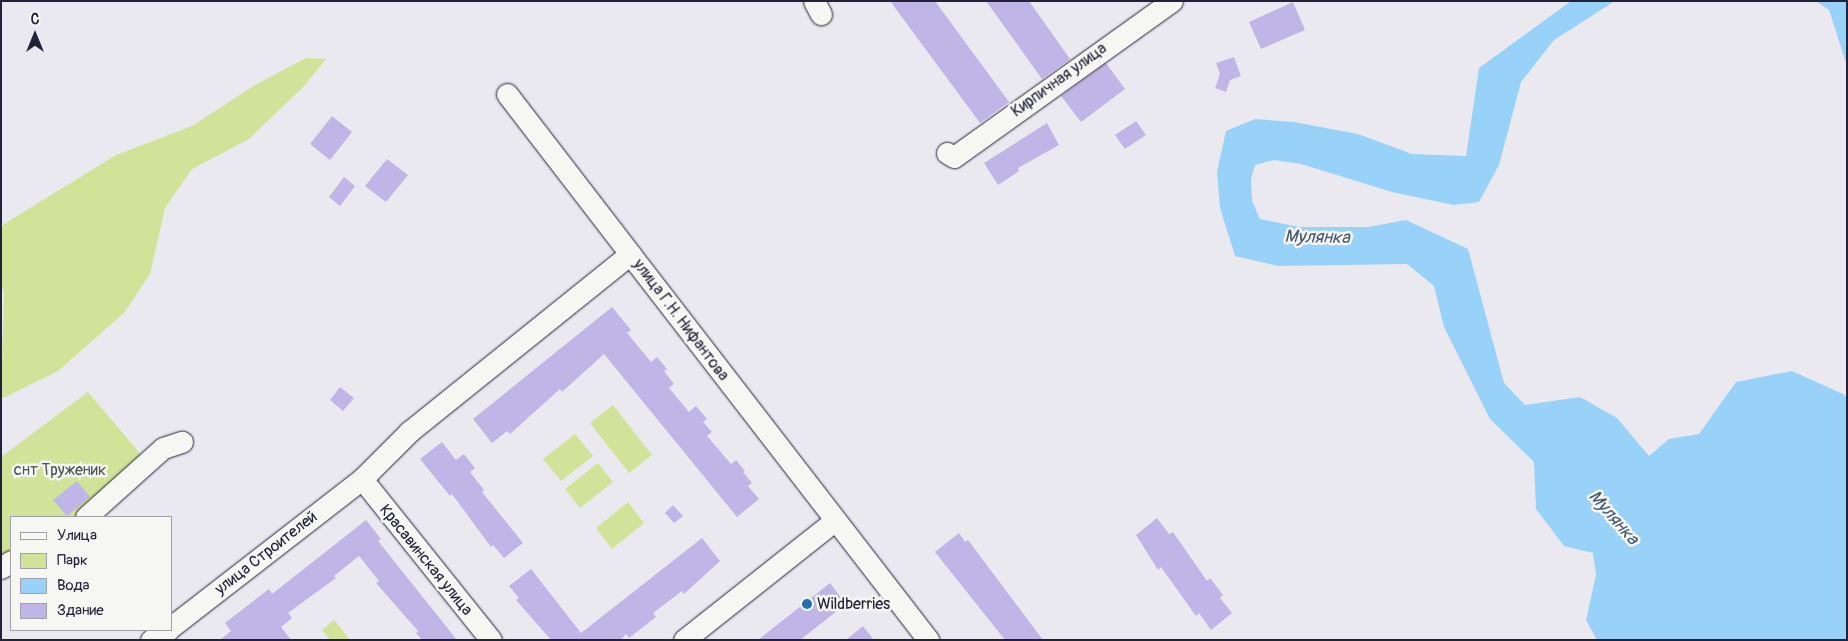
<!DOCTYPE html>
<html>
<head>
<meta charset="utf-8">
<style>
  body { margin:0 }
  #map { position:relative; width:1848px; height:641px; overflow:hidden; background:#ebe9f0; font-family:Pangolin,sans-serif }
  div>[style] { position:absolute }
  .green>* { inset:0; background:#d1e398 }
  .water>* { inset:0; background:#99d2f9 }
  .building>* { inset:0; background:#c0b5e7 }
  .roads { filter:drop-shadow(0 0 1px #22223b) drop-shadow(0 0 1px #22223b) }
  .minor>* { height:21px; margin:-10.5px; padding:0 10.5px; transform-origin:10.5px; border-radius:10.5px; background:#f6f6f2 }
  .dots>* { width:14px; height:14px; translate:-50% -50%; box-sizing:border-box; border:2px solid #f6f6f2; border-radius:50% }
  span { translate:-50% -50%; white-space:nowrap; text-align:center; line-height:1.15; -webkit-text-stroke:5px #f6f6f2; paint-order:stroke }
  .street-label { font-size:16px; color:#22223b }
  .park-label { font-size:16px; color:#4e5252 }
  .poi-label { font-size:16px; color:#22223b }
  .left { translate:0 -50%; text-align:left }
  .water-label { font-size:18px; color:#465774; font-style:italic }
  .frame { position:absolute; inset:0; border:2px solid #22223b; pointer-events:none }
  .legend { position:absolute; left:10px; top:516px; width:162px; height:115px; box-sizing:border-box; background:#f6f6f2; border:1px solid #a1a1a9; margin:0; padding:6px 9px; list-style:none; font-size:15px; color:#22223b }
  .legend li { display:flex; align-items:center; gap:10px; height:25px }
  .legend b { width:25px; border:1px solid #a1a1a9 }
  .north { position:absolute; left:10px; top:10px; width:50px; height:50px; -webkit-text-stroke:4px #f6f6f2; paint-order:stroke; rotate:0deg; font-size:14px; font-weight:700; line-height:20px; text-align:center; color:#22223b }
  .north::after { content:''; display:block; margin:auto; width:18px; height:22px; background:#22223b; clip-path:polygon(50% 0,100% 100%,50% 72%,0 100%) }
</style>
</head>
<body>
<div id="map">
  <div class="green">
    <i style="clip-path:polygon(306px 58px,326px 59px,305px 85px,249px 139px,192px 169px,165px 208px,150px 274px,125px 312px,58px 371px,1px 399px,4px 292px,1px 285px,1px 228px,4px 224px,116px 155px,192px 126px,255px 85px)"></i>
    <i style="clip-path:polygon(88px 392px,143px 457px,76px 517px,11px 517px,11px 554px,1px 561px,1px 457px)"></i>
    <i style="clip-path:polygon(613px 405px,652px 455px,629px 473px,590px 423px)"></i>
    <i style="clip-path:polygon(575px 434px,593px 456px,561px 481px,543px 459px)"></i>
    <i style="clip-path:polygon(598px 463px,613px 482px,580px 508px,565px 489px)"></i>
    <i style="clip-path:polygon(628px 502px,644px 523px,612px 549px,596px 528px)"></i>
    <i style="clip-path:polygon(334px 620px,350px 640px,330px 640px,322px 630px)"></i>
  </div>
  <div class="water">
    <i style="clip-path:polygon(1571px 1px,1615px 1px,1554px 40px,1521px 82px,1499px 165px,1479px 202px,1454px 205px,1392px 192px,1301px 164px,1274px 160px,1255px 165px,1251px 179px,1252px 201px,1260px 219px,1299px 227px,1368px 227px,1406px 220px,1468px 249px,1504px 383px,1525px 405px,1580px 397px,1617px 418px,1649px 456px,1669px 439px,1699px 434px,1736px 382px,1792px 371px,1843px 394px,1847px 398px,1847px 640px,1597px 640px,1586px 620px,1596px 575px,1593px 553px,1564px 546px,1536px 509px,1534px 462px,1490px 419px,1444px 327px,1434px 286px,1407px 264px,1279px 266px,1235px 256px,1220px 208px,1217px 172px,1226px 131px,1255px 119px,1294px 122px,1358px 134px,1412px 154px,1466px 156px,1479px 68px)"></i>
    <i style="clip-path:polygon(1816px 1px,1847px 1px,1847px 66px,1829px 10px)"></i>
  </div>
  <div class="building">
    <i style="clip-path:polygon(890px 1px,935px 1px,1009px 102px,980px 123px)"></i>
    <i style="clip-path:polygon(986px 1px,1029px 1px,1070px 59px,1042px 79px)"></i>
    <i style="clip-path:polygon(1293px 2px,1305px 30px,1261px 49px,1249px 22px)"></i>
    <i style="clip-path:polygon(1234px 57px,1241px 76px,1230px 80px,1226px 92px,1215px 88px,1220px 74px,1216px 63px)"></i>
    <i style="clip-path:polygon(1106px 63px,1125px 89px,1081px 122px,1061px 96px)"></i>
    <i style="clip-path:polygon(332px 116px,352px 132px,330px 160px,310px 144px)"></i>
    <i style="clip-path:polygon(1136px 121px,1146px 135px,1125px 149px,1115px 135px)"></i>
    <i style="clip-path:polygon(1047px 123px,1059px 145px,1018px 168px,1019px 171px,998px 185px,984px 163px)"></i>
    <i style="clip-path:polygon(387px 159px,408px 175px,386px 202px,365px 186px)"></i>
    <i style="clip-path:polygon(344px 177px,355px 186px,340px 206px,329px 197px)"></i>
    <i style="clip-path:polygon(612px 307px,631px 330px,627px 333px,651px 362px,657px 357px,667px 369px,664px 371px,674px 384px,669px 388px,689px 412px,696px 406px,707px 419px,703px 422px,712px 432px,707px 436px,731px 464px,736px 460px,745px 471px,743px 472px,752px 483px,748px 486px,759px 499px,737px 517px,604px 354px,562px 392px,560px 389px,510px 434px,507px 431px,492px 443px,473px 419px)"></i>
    <i style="clip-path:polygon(340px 387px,354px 398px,343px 411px,330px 400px)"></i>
    <i style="clip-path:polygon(442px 442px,456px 460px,464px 454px,475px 468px,470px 472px,484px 490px,482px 492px,523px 543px,504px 558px,493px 545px,491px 547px,452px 494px,450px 496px,420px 459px)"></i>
    <i style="clip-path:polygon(77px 481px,90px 497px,67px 516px,53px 500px)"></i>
    <i style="clip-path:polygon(673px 505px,683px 516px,674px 523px,665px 513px)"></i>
    <i style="clip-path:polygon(1157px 518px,1169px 534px,1173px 532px,1207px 581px,1210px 578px,1223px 595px,1220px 598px,1232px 613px,1211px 630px,1199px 613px,1196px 616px,1161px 567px,1158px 570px,1136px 535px)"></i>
    <i style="clip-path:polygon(366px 520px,381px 539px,378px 541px,457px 640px,422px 640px,416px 633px,418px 631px,376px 583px,379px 581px,359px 556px,334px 576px,336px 578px,288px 613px,292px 618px,281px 627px,291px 640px,220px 640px,231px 631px,225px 623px,269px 589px,272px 594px)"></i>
    <i style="clip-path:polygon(959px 533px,965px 542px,968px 540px,1043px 640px,1005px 640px,935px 552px)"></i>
    <i style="clip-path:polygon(702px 538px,720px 561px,684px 594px,682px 591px,653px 613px,656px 617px,629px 638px,626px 634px,620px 640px,551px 640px,516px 600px,519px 598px,509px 586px,531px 569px,581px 633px)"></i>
    <i style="clip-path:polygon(830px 583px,846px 604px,800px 640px,758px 640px)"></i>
    <i style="clip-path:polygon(863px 626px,874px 640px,846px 640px)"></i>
  </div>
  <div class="roads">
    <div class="minor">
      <i style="left:814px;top:1px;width:15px;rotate:62deg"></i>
      <i style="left:507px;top:94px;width:202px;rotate:52.4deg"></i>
      <i style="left:947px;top:153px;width:8px;rotate:30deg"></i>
      <i style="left:954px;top:157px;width:268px;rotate:-35.6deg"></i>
      <i style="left:362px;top:479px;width:206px;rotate:51.3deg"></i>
      <i style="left:86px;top:517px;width:103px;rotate:-41.9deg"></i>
      <i style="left:163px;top:448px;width:20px;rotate:-18deg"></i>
      <i style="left:1px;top:568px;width:12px;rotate:-35deg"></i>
      <i style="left:171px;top:627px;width:242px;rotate:-37.8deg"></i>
      <i style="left:362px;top:479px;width:68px;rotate:-45deg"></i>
      <i style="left:410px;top:431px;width:282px;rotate:-38.8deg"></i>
      <i style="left:630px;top:254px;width:488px;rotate:52.3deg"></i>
      <i style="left:151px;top:640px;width:20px;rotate:-30deg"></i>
      <i style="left:684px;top:640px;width:191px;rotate:-38.4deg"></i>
    </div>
  </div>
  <div class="dots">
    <i style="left:807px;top:604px;background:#1f6fb2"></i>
  </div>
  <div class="street-label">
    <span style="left:1059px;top:80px;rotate:-36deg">Кирпичная улица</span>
    <span style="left:681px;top:320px;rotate:53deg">улица Г.Н. Нифантова</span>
    <span style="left:266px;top:553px;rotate:-38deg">улица Строителей</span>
    <span style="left:426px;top:560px;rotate:51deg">Красавинская улица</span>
  </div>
  <div class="park-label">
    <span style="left:60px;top:470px">снт Труженик</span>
  </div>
  <div class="poi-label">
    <span class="left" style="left:817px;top:604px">Wildberries</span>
  </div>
  <div class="water-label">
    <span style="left:1317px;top:238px;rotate:1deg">Мулянка</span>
    <span style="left:1613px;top:518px;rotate:49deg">Мулянка</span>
  </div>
  <div class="frame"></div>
  <ul class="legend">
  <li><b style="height:6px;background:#f6f6f2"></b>Улица</li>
  <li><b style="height:14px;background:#d1e398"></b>Парк</li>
  <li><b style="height:14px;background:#99d2f9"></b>Вода</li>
  <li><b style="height:14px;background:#c0b5e7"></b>Здание</li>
  </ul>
  <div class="north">С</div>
</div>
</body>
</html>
